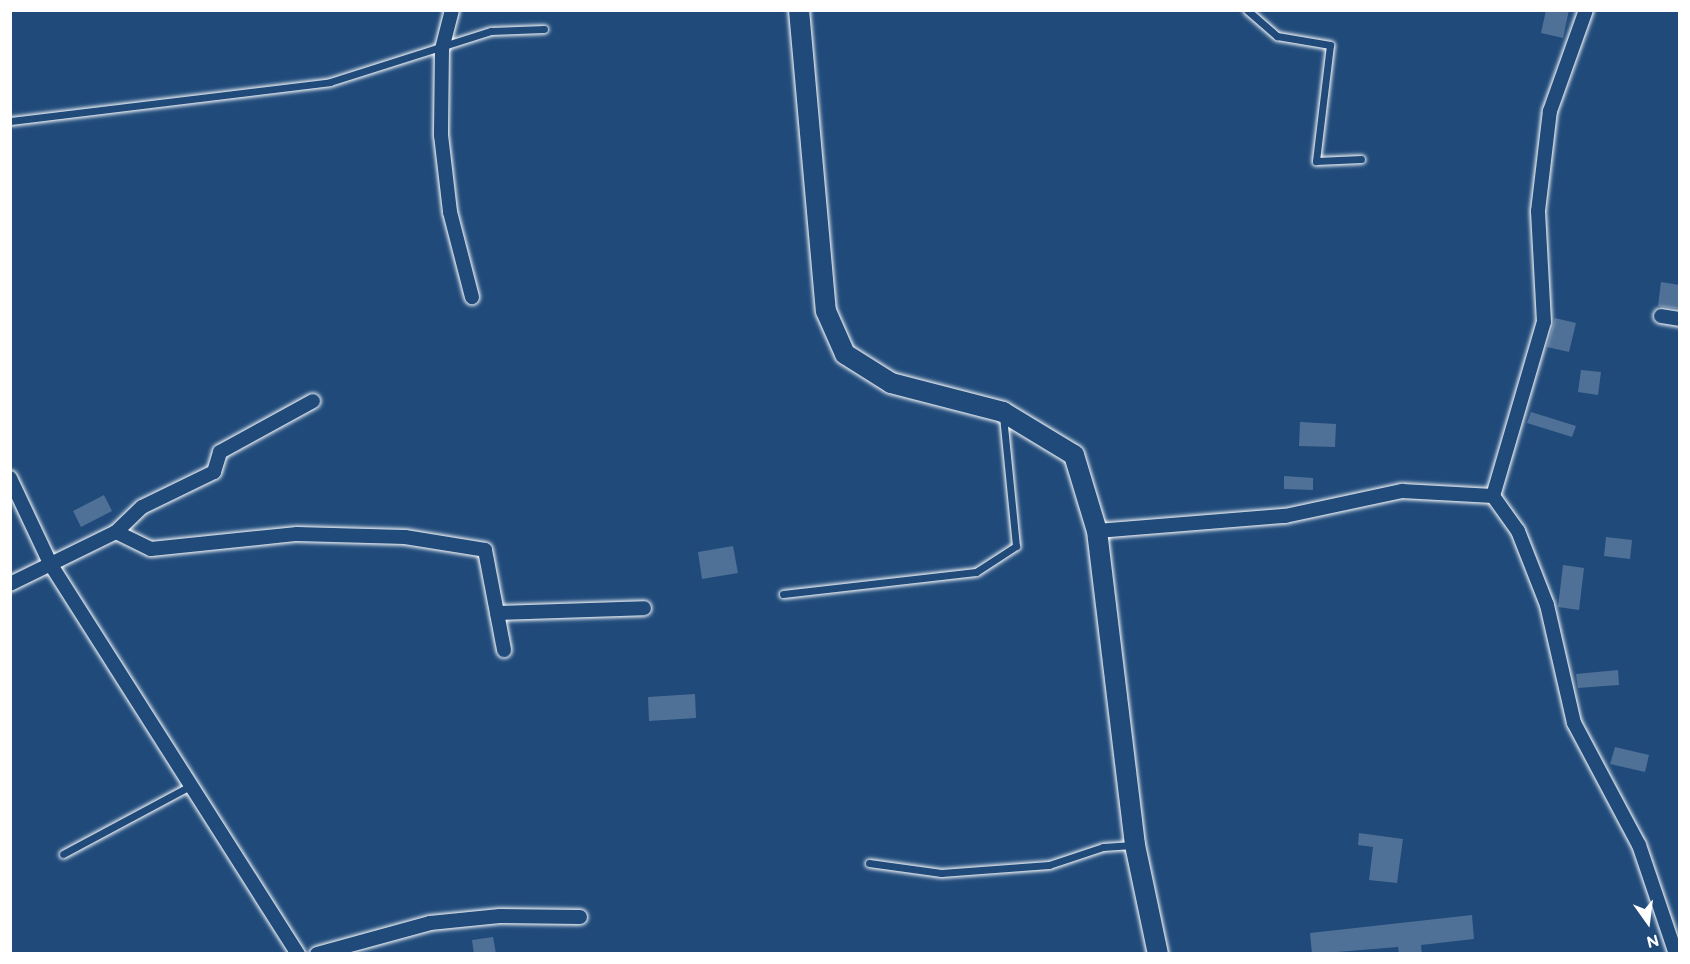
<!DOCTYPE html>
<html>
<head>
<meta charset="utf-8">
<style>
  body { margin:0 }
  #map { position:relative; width:1690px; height:964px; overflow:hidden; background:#1f4a7a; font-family:"Balsamiq Sans",sans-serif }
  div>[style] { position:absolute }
  .building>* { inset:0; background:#507197 }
  .roads { filter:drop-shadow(0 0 2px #fff) drop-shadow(0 0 2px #fff) }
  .lane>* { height:7px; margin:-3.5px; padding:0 3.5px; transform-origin:3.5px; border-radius:3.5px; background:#1f4a7a }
  .street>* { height:14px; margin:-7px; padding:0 7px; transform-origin:7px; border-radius:7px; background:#1f4a7a }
  .secondary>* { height:20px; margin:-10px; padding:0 10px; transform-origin:10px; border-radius:10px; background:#1f4a7a }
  span { translate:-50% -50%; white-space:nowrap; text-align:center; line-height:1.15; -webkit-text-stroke:4.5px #1f4a7a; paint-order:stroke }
  .frame { position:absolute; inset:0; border:12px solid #fff; pointer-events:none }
  .north { position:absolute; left:1618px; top:892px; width:60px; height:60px; -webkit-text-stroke:4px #1f4a7a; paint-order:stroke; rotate:166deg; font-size:16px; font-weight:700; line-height:24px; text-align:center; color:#fff }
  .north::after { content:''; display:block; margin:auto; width:21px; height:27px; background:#fff; clip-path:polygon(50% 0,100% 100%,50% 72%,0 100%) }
</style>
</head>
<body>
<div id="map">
  <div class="building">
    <i style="clip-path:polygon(1546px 10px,1569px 10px,1563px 38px,1541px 33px)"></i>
    <i style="clip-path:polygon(1661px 282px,1680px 285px,1680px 309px,1658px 306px)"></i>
    <i style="clip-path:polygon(1555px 318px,1576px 323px,1569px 352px,1547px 347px)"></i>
    <i style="clip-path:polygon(1581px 370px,1601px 372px,1598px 395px,1578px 392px)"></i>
    <i style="clip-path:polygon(1531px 412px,1576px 426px,1572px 437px,1527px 423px)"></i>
    <i style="clip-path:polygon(1300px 422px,1336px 424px,1335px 447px,1299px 446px)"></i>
    <i style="clip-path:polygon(1284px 476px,1313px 478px,1313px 490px,1284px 489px)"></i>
    <i style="clip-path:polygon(104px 495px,112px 511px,81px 527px,73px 511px)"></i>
    <i style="clip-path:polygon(1606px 537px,1632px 540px,1630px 559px,1604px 556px)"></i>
    <i style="clip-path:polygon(733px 546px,738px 573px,702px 579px,698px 552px)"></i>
    <i style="clip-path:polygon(1563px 565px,1584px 568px,1579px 610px,1558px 607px)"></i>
    <i style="clip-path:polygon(1618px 670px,1619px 685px,1578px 688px,1576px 674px)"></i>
    <i style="clip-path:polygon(695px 694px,696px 718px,649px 721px,648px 697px)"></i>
    <i style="clip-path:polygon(1615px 747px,1649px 755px,1645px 772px,1610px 764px)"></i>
    <i style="clip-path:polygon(1359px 833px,1403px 839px,1397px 883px,1369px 880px,1373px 847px,1358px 845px)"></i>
    <i style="clip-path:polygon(1472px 915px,1474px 939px,1421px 945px,1422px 954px,1399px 954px,1398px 947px,1312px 954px,1310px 933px)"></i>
    <i style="clip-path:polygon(493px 937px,496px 954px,474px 954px,472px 940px)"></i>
  </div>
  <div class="roads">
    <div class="lane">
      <i style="left:1247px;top:10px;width:40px;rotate:41deg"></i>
      <i style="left:1277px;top:36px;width:54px;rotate:9.6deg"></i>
      <i style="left:1330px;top:45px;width:117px;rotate:96.9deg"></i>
      <i style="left:1316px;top:161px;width:45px;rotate:-2.5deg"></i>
      <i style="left:10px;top:121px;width:322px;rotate:-6.9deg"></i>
      <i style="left:330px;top:82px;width:169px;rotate:-17.6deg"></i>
      <i style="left:491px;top:31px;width:53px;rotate:-2.2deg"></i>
      <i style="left:783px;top:594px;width:194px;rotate:-6.5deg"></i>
      <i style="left:976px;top:572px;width:48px;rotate:-33deg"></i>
      <i style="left:1016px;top:546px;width:132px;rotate:-95.7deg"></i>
      <i style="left:63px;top:854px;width:144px;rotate:-28.2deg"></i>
      <i style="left:869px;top:863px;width:73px;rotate:7.9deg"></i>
      <i style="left:941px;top:873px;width:108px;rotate:-4.2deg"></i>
      <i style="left:1049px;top:865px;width:57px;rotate:-18.4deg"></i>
      <i style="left:1103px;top:847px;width:29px;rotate:-4deg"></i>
    </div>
    <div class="street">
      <i style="left:452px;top:10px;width:40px;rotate:104.4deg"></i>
      <i style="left:442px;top:49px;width:86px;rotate:90.7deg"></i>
      <i style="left:441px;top:135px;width:78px;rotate:83.3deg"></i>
      <i style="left:450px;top:212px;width:88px;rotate:75.5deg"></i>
      <i style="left:1661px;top:316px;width:19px;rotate:9deg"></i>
      <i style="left:10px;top:478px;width:96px;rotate:64.8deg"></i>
      <i style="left:51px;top:565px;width:461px;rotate:57.6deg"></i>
      <i style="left:1493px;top:496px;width:181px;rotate:-73.7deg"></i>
      <i style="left:1544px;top:322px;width:111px;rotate:-93.1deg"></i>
      <i style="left:1538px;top:211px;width:101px;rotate:-83.2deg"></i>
      <i style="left:1550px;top:111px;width:107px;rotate:-70.4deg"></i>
      <i style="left:1097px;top:531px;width:189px;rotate:-4.6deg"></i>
      <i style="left:1285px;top:516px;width:120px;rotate:-12.1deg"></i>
      <i style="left:1402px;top:491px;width:91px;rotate:3.1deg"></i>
      <i style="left:1493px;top:496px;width:43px;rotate:54.5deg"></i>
      <i style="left:1518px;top:531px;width:79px;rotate:68.6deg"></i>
      <i style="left:1547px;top:605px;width:121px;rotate:77.1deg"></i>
      <i style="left:1574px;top:723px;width:138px;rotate:62deg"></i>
      <i style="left:1639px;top:845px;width:115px;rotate:71.3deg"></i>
      <i style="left:116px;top:532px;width:39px;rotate:26deg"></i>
      <i style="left:151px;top:549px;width:147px;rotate:-5.9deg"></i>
      <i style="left:297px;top:534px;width:108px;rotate:1.6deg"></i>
      <i style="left:405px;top:537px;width:81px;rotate:9.2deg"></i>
      <i style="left:485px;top:550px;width:102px;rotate:79.2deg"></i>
      <i style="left:10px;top:584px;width:118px;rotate:-26.1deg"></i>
      <i style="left:116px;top:532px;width:36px;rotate:-44deg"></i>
      <i style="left:142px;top:507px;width:80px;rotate:-25.9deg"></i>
      <i style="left:214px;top:472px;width:21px;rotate:-73deg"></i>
      <i style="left:220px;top:452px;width:106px;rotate:-28.7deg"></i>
      <i style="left:497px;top:613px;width:147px;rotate:-1.9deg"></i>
      <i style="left:317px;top:954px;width:117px;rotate:-15.3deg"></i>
      <i style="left:430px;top:923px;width:70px;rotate:-5.7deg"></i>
      <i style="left:500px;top:916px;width:80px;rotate:0.7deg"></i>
    </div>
    <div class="secondary">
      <i style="left:799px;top:10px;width:302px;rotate:84.9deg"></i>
      <i style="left:826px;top:311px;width:47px;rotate:66.2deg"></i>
      <i style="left:845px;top:354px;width:54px;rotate:32.2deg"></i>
      <i style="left:891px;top:383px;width:116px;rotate:14.5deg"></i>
      <i style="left:1003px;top:412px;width:83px;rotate:31.2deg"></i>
      <i style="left:1074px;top:455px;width:79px;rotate:73.2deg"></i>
      <i style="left:1097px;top:531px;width:316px;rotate:83.1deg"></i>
      <i style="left:1135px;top:845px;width:111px;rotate:78.1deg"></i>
    </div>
  </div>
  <div class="frame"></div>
  <div class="north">N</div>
</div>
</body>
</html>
